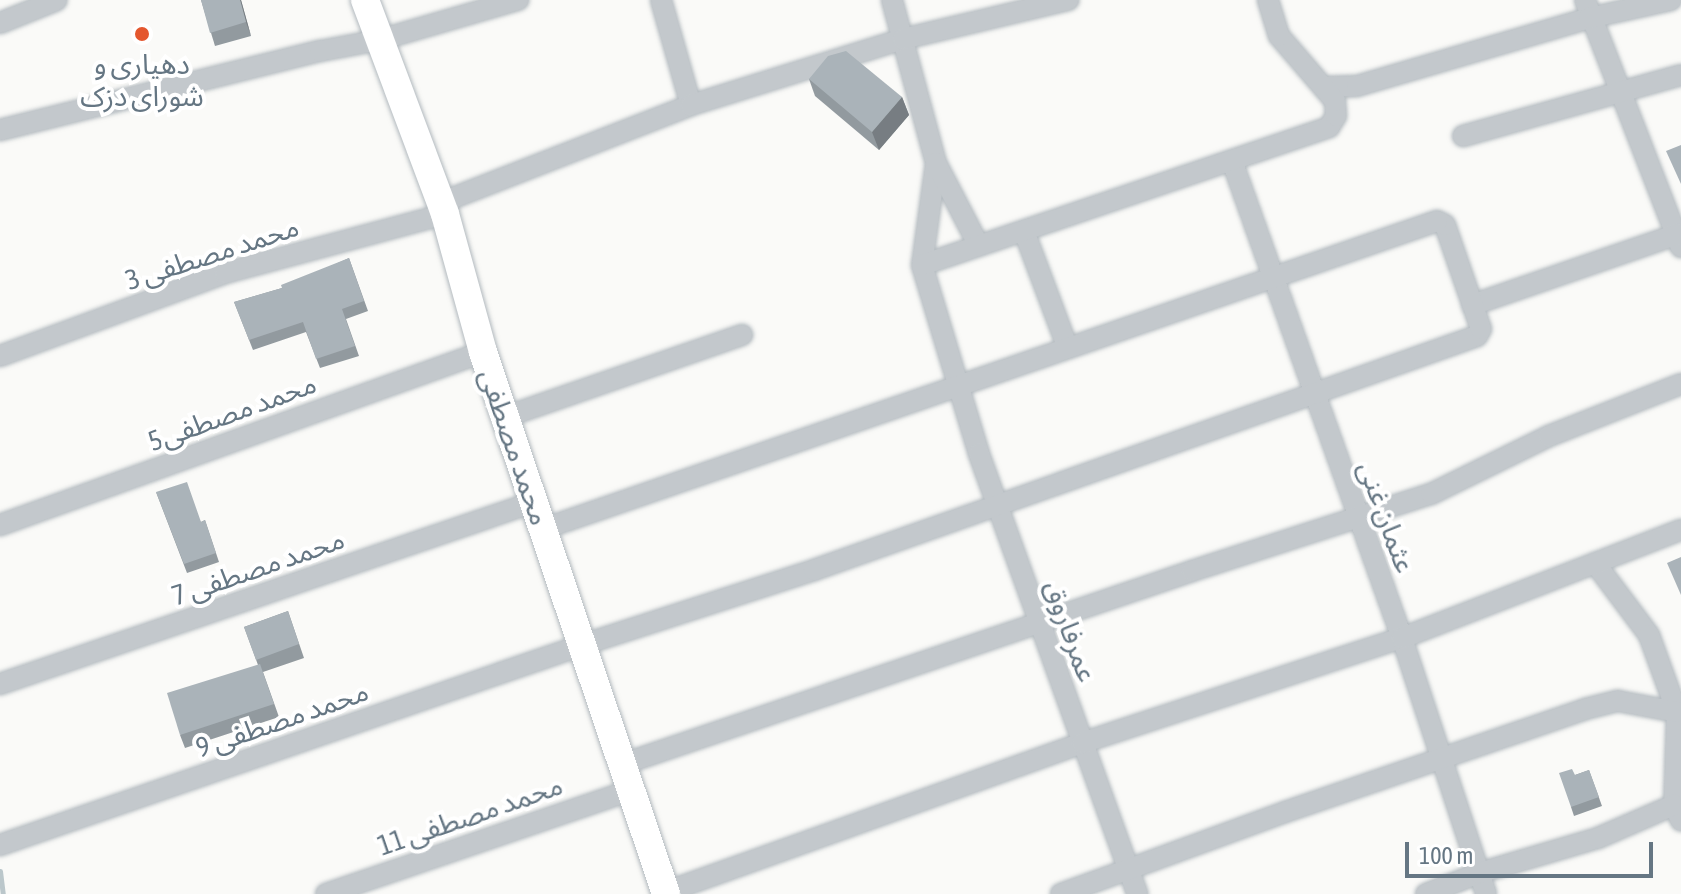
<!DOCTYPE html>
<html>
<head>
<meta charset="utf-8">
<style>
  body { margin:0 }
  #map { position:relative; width:1681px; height:894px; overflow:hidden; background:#fafaf8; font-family:"Asap Condensed","Noto Sans Arabic",sans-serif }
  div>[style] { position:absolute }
  .stream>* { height:5px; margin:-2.5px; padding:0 2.5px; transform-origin:2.5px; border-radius:2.5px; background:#bbc7cb }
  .roads { filter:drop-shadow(0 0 2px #b3babf) drop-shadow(0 0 2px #b3babf) }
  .street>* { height:20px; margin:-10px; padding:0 10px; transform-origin:10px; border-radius:10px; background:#c3c8cc }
  .secondary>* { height:28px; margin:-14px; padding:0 14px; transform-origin:14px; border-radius:14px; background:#fff }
  .wall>* { inset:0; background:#929a9f }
  .shaded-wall>* { inset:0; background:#777d82 }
  .building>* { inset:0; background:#aab3b9 }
  .dots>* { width:22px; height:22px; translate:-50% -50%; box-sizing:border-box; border:4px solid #fff; border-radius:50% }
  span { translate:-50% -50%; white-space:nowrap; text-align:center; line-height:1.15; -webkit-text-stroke:8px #fff; paint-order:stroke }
  .poi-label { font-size:28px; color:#657683 }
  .street-label { font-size:28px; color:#657683 }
  .scale { position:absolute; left:1405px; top:842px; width:248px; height:36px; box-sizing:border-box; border:4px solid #657683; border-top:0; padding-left:10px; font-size:24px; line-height:28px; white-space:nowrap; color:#657683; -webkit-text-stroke:6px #fff; paint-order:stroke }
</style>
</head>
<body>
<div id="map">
  <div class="stream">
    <i style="left:0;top:871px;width:23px;rotate:83deg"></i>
  </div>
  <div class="roads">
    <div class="street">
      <i style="left:661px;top:0;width:109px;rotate:74.1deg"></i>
      <i style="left:892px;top:0;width:169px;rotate:74.9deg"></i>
      <i style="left:936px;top:163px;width:103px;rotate:97.8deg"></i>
      <i style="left:922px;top:265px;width:197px;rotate:73.2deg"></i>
      <i style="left:979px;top:454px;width:468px;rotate:70.2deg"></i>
      <i style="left:1585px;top:0;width:265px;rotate:68.8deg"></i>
      <i style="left:0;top:23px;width:61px;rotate:-22deg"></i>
      <i style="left:1326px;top:87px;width:31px;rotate:-2deg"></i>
      <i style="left:1357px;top:86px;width:242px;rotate:-16.3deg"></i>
      <i style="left:1589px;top:18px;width:84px;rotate:-12.4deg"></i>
      <i style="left:0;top:130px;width:330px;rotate:-13.9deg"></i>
      <i style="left:320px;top:51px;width:60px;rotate:-10.6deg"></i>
      <i style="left:379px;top:40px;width:145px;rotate:-16.1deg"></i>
      <i style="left:1463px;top:136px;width:226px;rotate:-15.6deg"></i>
      <i style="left:1232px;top:161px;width:506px;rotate:70.38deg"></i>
      <i style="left:1402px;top:638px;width:269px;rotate:71.8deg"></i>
      <i style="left:936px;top:163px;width:93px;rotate:62.6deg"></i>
      <i style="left:440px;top:203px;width:269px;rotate:-21.3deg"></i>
      <i style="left:691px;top:105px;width:222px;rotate:-17.3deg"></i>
      <i style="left:903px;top:39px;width:170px;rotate:-13.3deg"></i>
      <i style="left:1024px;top:231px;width:123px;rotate:69.5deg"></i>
      <i style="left:922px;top:265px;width:430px;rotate:-18.7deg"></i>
      <i style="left:1329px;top:127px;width:13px;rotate:-58deg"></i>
      <i style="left:1336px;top:116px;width:15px;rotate:-94deg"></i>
      <i style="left:1335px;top:101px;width:86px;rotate:-130.7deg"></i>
      <i style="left:1279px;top:36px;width:38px;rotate:-107deg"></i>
      <i style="left:1472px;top:305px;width:221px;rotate:-19deg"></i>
      <i style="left:0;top:356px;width:240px;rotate:-20.2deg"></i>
      <i style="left:225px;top:273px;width:228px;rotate:-15deg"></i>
      <i style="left:505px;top:417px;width:251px;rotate:-19.1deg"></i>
      <i style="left:0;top:525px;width:513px;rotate:-19.71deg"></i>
      <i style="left:1595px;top:563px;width:90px;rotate:53.1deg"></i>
      <i style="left:1649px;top:635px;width:82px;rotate:70deg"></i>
      <i style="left:1677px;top:712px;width:93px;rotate:91.8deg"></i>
      <i style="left:1674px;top:805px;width:17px;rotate:66deg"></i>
      <i style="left:0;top:684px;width:564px;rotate:-18.82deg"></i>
      <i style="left:623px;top:764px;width:601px;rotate:-18.74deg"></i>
      <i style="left:1192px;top:571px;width:251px;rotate:-17.9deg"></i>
      <i style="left:1431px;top:494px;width:131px;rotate:-26.2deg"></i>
      <i style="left:1549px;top:436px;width:142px;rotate:-21.5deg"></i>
      <i style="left:0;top:845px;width:615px;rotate:-18.96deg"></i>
      <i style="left:582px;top:645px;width:244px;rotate:-17.9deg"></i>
      <i style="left:814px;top:570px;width:703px;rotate:-19.44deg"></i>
      <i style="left:1477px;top:336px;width:8px;rotate:-60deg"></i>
      <i style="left:1481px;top:329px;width:110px;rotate:-109.1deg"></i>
      <i style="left:1445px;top:225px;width:9px;rotate:-153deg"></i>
      <i style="left:1437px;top:221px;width:946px;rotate:160.99deg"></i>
      <i style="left:666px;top:892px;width:442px;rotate:-19.7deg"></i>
      <i style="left:1082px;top:743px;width:337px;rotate:-18.2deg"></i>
      <i style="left:1402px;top:638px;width:299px;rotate:-21.2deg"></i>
      <i style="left:326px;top:894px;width:322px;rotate:-18.8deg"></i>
      <i style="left:1061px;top:894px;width:239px;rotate:-20.1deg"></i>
      <i style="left:1285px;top:812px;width:317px;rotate:-18.9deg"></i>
      <i style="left:1585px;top:709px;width:34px;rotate:-14deg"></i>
      <i style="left:1618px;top:701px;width:60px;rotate:10.6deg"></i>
      <i style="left:1426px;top:894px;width:57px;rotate:-21.6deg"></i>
      <i style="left:1479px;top:873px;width:124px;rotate:-16.4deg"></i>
      <i style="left:1598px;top:838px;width:83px;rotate:-23.5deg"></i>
    </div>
    <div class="secondary">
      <i style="left:365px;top:0;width:228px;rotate:69.5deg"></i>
      <i style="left:445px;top:214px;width:143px;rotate:74.6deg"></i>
      <i style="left:483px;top:352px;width:572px;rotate:71.34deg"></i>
    </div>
  </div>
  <div class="wall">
    <i style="clip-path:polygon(201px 0,241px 0,251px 36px,215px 46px)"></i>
    <i style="clip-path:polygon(809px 79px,902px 97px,909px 115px,879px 150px,815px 96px)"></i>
    <i style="clip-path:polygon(349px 258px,368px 311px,346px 319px,359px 356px,320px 368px,306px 332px,253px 350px,234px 302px,282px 288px)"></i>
    <i style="clip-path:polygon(156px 492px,201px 522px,205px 520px,219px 562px,187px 573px)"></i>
    <i style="clip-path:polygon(288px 611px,304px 658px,263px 672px,279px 717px,185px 748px,180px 735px,258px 665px,244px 627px)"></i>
    <i style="clip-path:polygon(1589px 770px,1602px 806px,1574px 816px,1571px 807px,1575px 775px)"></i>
  </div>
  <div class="shaded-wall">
    <i style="clip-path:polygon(240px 0,241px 0,251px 36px,246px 22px)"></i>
    <i style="clip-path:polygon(902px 97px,909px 115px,879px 150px,872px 132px)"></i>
  </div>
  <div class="building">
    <i style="clip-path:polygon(201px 0,240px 0,246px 22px,210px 33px)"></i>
    <i style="clip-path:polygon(846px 51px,902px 97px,872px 132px,809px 79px,828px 56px)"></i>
    <i style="clip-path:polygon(1681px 145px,1681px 184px,1666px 151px)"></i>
    <i style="clip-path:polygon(349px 258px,364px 301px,342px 309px,355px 346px,316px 359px,303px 322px,249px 340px,234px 302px,282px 288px,281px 285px)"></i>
    <i style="clip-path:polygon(187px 482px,201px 522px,205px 520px,216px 553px,184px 564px,156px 492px)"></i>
    <i style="clip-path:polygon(1681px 557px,1681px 595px,1667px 563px)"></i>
    <i style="clip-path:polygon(288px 611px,299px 644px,256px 660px,244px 627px)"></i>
    <i style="clip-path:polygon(260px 664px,274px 704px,180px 735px,167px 693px)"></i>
    <i style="clip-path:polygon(1572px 769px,1575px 775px,1589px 770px,1599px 797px,1571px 807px,1559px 773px)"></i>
  </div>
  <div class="dots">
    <i style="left:142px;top:34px;background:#e4572e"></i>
  </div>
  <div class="poi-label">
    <span style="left:142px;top:80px">دهیاری و<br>شورای دزک</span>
  </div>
  <div class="street-label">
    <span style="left:212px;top:253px;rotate:-18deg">محمد مصطفی 3</span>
    <span style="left:232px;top:412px;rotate:-20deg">محمد مصطفی5</span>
    <span style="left:515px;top:447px;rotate:71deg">محمد مصطفی</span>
    <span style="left:1387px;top:517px;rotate:70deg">عثمان غنی</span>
    <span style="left:258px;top:567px;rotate:-19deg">محمد مصطفی 7</span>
    <span style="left:1071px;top:631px;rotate:70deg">عمرفاروق</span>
    <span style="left:282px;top:719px;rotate:-19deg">محمد مصطفی 9</span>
    <span style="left:470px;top:815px;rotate:-19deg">محمد مصطفی 11</span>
  </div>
  <div class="scale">100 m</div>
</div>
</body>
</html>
